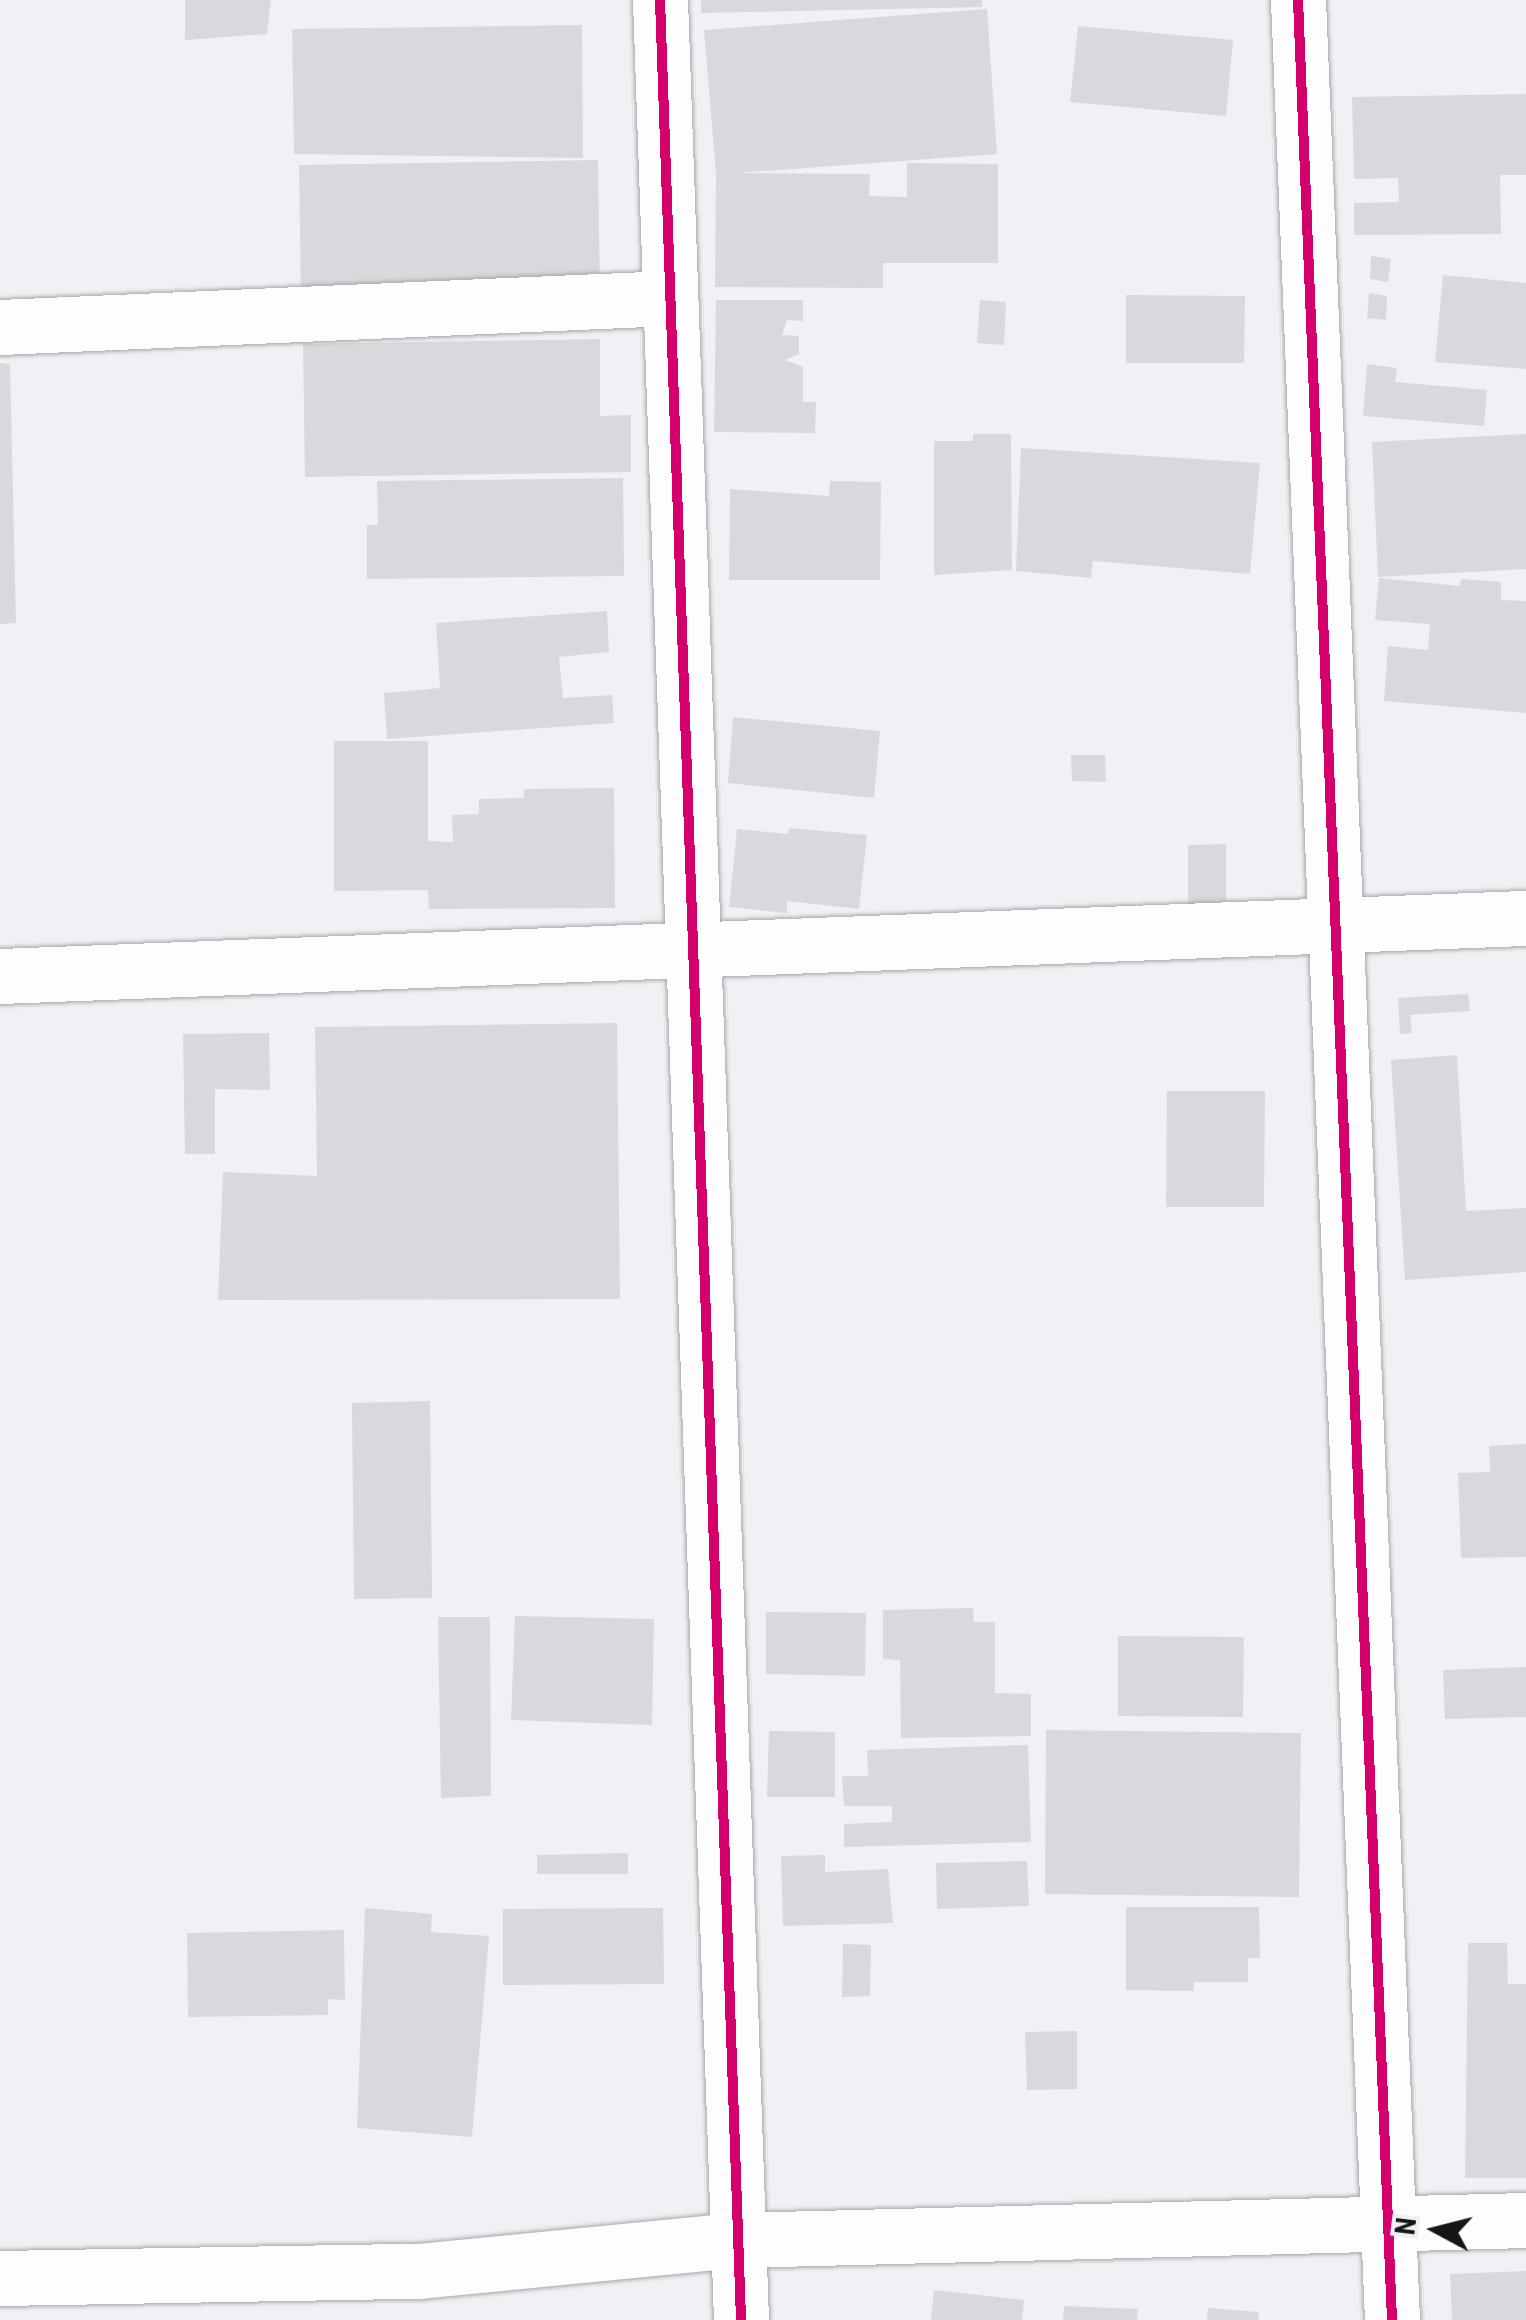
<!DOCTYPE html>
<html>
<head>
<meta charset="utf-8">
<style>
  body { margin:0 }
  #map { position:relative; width:1526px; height:2320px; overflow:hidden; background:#f0f1f5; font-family:"Roboto Condensed",sans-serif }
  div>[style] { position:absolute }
  .building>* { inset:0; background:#d8d9dc }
  .roads { filter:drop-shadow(0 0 2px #a6a7aa) drop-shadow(0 0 2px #a6a7aa) }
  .minor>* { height:55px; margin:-27.5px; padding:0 27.5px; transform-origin:27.5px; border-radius:27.5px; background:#fdfdfe }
  .cycleway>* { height:10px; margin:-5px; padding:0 5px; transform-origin:5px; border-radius:5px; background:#d6006c }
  span { translate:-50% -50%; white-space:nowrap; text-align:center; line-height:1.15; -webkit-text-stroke:8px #eff0f6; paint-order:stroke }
  .north { position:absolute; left:1386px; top:2180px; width:100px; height:100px; -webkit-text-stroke:8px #eff0f6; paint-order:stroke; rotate:277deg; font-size:28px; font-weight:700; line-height:40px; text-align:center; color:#161618 }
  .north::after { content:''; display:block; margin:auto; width:35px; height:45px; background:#161618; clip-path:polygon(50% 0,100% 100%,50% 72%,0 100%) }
</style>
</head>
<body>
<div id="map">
  <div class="building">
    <i style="clip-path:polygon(185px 0,271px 0,267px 34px,185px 40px)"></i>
    <i style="clip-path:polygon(701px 0,982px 0,982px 7px,701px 13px)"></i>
    <i style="clip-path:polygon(987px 9px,997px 154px,737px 173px,870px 174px,869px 196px,907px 197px,907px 163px,998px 164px,998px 263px,883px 263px,883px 288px,715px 287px,716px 174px,704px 30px)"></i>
    <i style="clip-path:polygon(582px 25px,583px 158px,294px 154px,292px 29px)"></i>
    <i style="clip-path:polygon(1078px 26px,1233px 40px,1226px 116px,1070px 102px)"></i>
    <i style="clip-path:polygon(1526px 94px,1526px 175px,1500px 175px,1501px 234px,1354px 235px,1354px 203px,1399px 202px,1398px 178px,1354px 179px,1352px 97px)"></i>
    <i style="clip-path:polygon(598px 160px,600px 296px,301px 300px,299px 165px)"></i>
    <i style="clip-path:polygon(1371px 256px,1391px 259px,1388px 282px,1370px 279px)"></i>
    <i style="clip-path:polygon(1443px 275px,1526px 283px,1526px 369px,1435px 362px)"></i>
    <i style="clip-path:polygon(1369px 293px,1387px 296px,1386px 320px,1367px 318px)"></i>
    <i style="clip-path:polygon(1126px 295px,1245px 296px,1244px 363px,1126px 363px)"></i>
    <i style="clip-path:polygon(716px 300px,803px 300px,803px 321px,787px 320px,782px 335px,799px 336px,799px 354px,785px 360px,803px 367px,803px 402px,816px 402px,815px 433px,714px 432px)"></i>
    <i style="clip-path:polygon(980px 300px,1006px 302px,1004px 345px,977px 343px)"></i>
    <i style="clip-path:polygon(600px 339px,600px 416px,631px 415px,631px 472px,305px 477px,303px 344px)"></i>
    <i style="clip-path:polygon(0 363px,10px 364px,16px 623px,0 624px)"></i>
    <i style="clip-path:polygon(1367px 364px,1397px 368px,1395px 382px,1487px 390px,1484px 426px,1363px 416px)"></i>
    <i style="clip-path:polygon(973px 434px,1011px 434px,1012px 570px,934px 575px,934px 441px,973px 441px)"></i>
    <i style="clip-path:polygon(1526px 434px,1526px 569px,1378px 577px,1372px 442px)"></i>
    <i style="clip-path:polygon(1021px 448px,1260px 463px,1250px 574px,1093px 561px,1091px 578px,1016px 571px)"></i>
    <i style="clip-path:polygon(623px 478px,624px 576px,367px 579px,367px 525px,378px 525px,377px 481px)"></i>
    <i style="clip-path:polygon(830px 481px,881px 482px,880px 580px,729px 580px,730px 489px,829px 496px)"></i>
    <i style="clip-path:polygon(1379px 578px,1460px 586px,1461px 579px,1501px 582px,1501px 600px,1526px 601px,1526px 713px,1384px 701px,1388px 646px,1428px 650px,1430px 624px,1375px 620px)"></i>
    <i style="clip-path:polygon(607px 611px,609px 652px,559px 657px,563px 698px,612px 695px,614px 723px,387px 739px,384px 693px,440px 688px,436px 623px)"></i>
    <i style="clip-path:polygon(733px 717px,880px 731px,874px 798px,728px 783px)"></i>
    <i style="clip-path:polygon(334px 741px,428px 741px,428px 841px,453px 842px,452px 815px,479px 814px,479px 799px,524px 798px,524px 789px,614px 788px,615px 908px,429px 909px,428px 890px,334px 891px)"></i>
    <i style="clip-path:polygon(1071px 755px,1105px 755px,1106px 782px,1072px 781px)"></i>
    <i style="clip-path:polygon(789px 828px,867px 835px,859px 909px,787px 901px,787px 913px,729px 907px,737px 829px,788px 834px)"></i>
    <i style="clip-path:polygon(1226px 844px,1226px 920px,1188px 921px,1188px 845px)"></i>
    <i style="clip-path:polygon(1468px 994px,1470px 1011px,1410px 1015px,1412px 1033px,1400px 1034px,1398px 998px)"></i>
    <i style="clip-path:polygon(617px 1023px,620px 1299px,218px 1300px,223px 1172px,317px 1176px,315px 1027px)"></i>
    <i style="clip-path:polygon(269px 1033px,270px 1090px,215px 1089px,215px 1154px,185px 1154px,183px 1034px)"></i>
    <i style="clip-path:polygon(1457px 1055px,1466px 1211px,1526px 1208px,1526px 1272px,1405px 1280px,1391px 1060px)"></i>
    <i style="clip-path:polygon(1167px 1091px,1265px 1091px,1264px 1207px,1166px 1207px)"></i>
    <i style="clip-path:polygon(430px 1401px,432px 1598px,354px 1599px,352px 1403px)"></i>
    <i style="clip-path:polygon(1526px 1444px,1526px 1557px,1461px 1558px,1458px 1473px,1490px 1472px,1489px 1446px)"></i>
    <i style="clip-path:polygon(973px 1608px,974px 1622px,995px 1622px,995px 1693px,1031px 1694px,1031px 1736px,901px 1738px,900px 1660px,883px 1659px,883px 1610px)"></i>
    <i style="clip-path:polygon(766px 1612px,866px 1613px,865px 1676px,766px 1674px)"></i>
    <i style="clip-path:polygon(515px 1616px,654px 1619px,652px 1725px,511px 1720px)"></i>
    <i style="clip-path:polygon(438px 1617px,490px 1617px,491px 1796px,441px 1798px)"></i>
    <i style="clip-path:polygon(1118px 1636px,1244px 1637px,1243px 1717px,1118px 1716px)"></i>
    <i style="clip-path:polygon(1526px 1667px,1526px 1717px,1445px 1719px,1443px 1670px)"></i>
    <i style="clip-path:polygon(1046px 1730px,1301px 1733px,1299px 1897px,1045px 1894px)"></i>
    <i style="clip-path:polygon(769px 1731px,835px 1732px,835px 1797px,767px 1797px)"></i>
    <i style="clip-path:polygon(1028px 1745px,1031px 1842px,844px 1847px,844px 1824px,892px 1822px,892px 1806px,844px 1806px,842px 1776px,868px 1776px,867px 1750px)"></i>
    <i style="clip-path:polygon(628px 1853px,628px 1874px,537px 1874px,537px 1855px)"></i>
    <i style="clip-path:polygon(825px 1855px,825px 1872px,888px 1869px,893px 1923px,783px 1926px,781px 1856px)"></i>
    <i style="clip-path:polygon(1027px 1861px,1029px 1906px,937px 1909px,936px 1863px)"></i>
    <i style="clip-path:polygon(1126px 1907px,1259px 1907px,1260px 1958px,1248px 1958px,1248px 1982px,1194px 1982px,1194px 1991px,1126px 1990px)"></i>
    <i style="clip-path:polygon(365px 1908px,432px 1914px,431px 1932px,489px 1936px,472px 2137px,357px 2128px)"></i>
    <i style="clip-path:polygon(663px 1908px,664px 1984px,503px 1985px,503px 1909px)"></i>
    <i style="clip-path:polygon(344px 1930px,345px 2000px,328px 1999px,328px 2015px,188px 2017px,187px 1933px)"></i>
    <i style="clip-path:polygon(1468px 1943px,1507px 1943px,1508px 1984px,1526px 1984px,1526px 2178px,1465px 2178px)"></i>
    <i style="clip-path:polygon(843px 1944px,871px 1945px,870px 1996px,842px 1997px)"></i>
    <i style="clip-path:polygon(1077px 2031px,1077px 2089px,1027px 2090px,1025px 2032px)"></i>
    <i style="clip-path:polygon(1526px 2271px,1526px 2320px,1452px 2320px,1450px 2274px)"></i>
    <i style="clip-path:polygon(934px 2290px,1024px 2300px,1022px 2320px,931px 2320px)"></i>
    <i style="clip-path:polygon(1064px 2306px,1138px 2309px,1137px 2320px,1063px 2320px)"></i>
    <i style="clip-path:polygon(1208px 2308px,1259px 2312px,1258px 2320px,1207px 2320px)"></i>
  </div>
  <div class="roads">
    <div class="minor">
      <i style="left:660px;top:0;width:2321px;rotate:88deg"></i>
      <i style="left:1298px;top:0;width:2322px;rotate:87.68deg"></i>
      <i style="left:0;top:327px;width:671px;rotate:-2.48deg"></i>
      <i style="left:0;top:976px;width:1527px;rotate:-2.18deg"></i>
      <i style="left:0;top:2278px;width:419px;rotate:-1deg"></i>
      <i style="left:419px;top:2271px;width:320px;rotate:-5.6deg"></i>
      <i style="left:737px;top:2240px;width:789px;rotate:-1.45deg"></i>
    </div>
  </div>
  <div class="cycleway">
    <i style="left:660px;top:0;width:2321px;rotate:88deg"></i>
    <i style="left:1298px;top:0;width:2322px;rotate:87.68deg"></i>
  </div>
  <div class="north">N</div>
</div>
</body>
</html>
